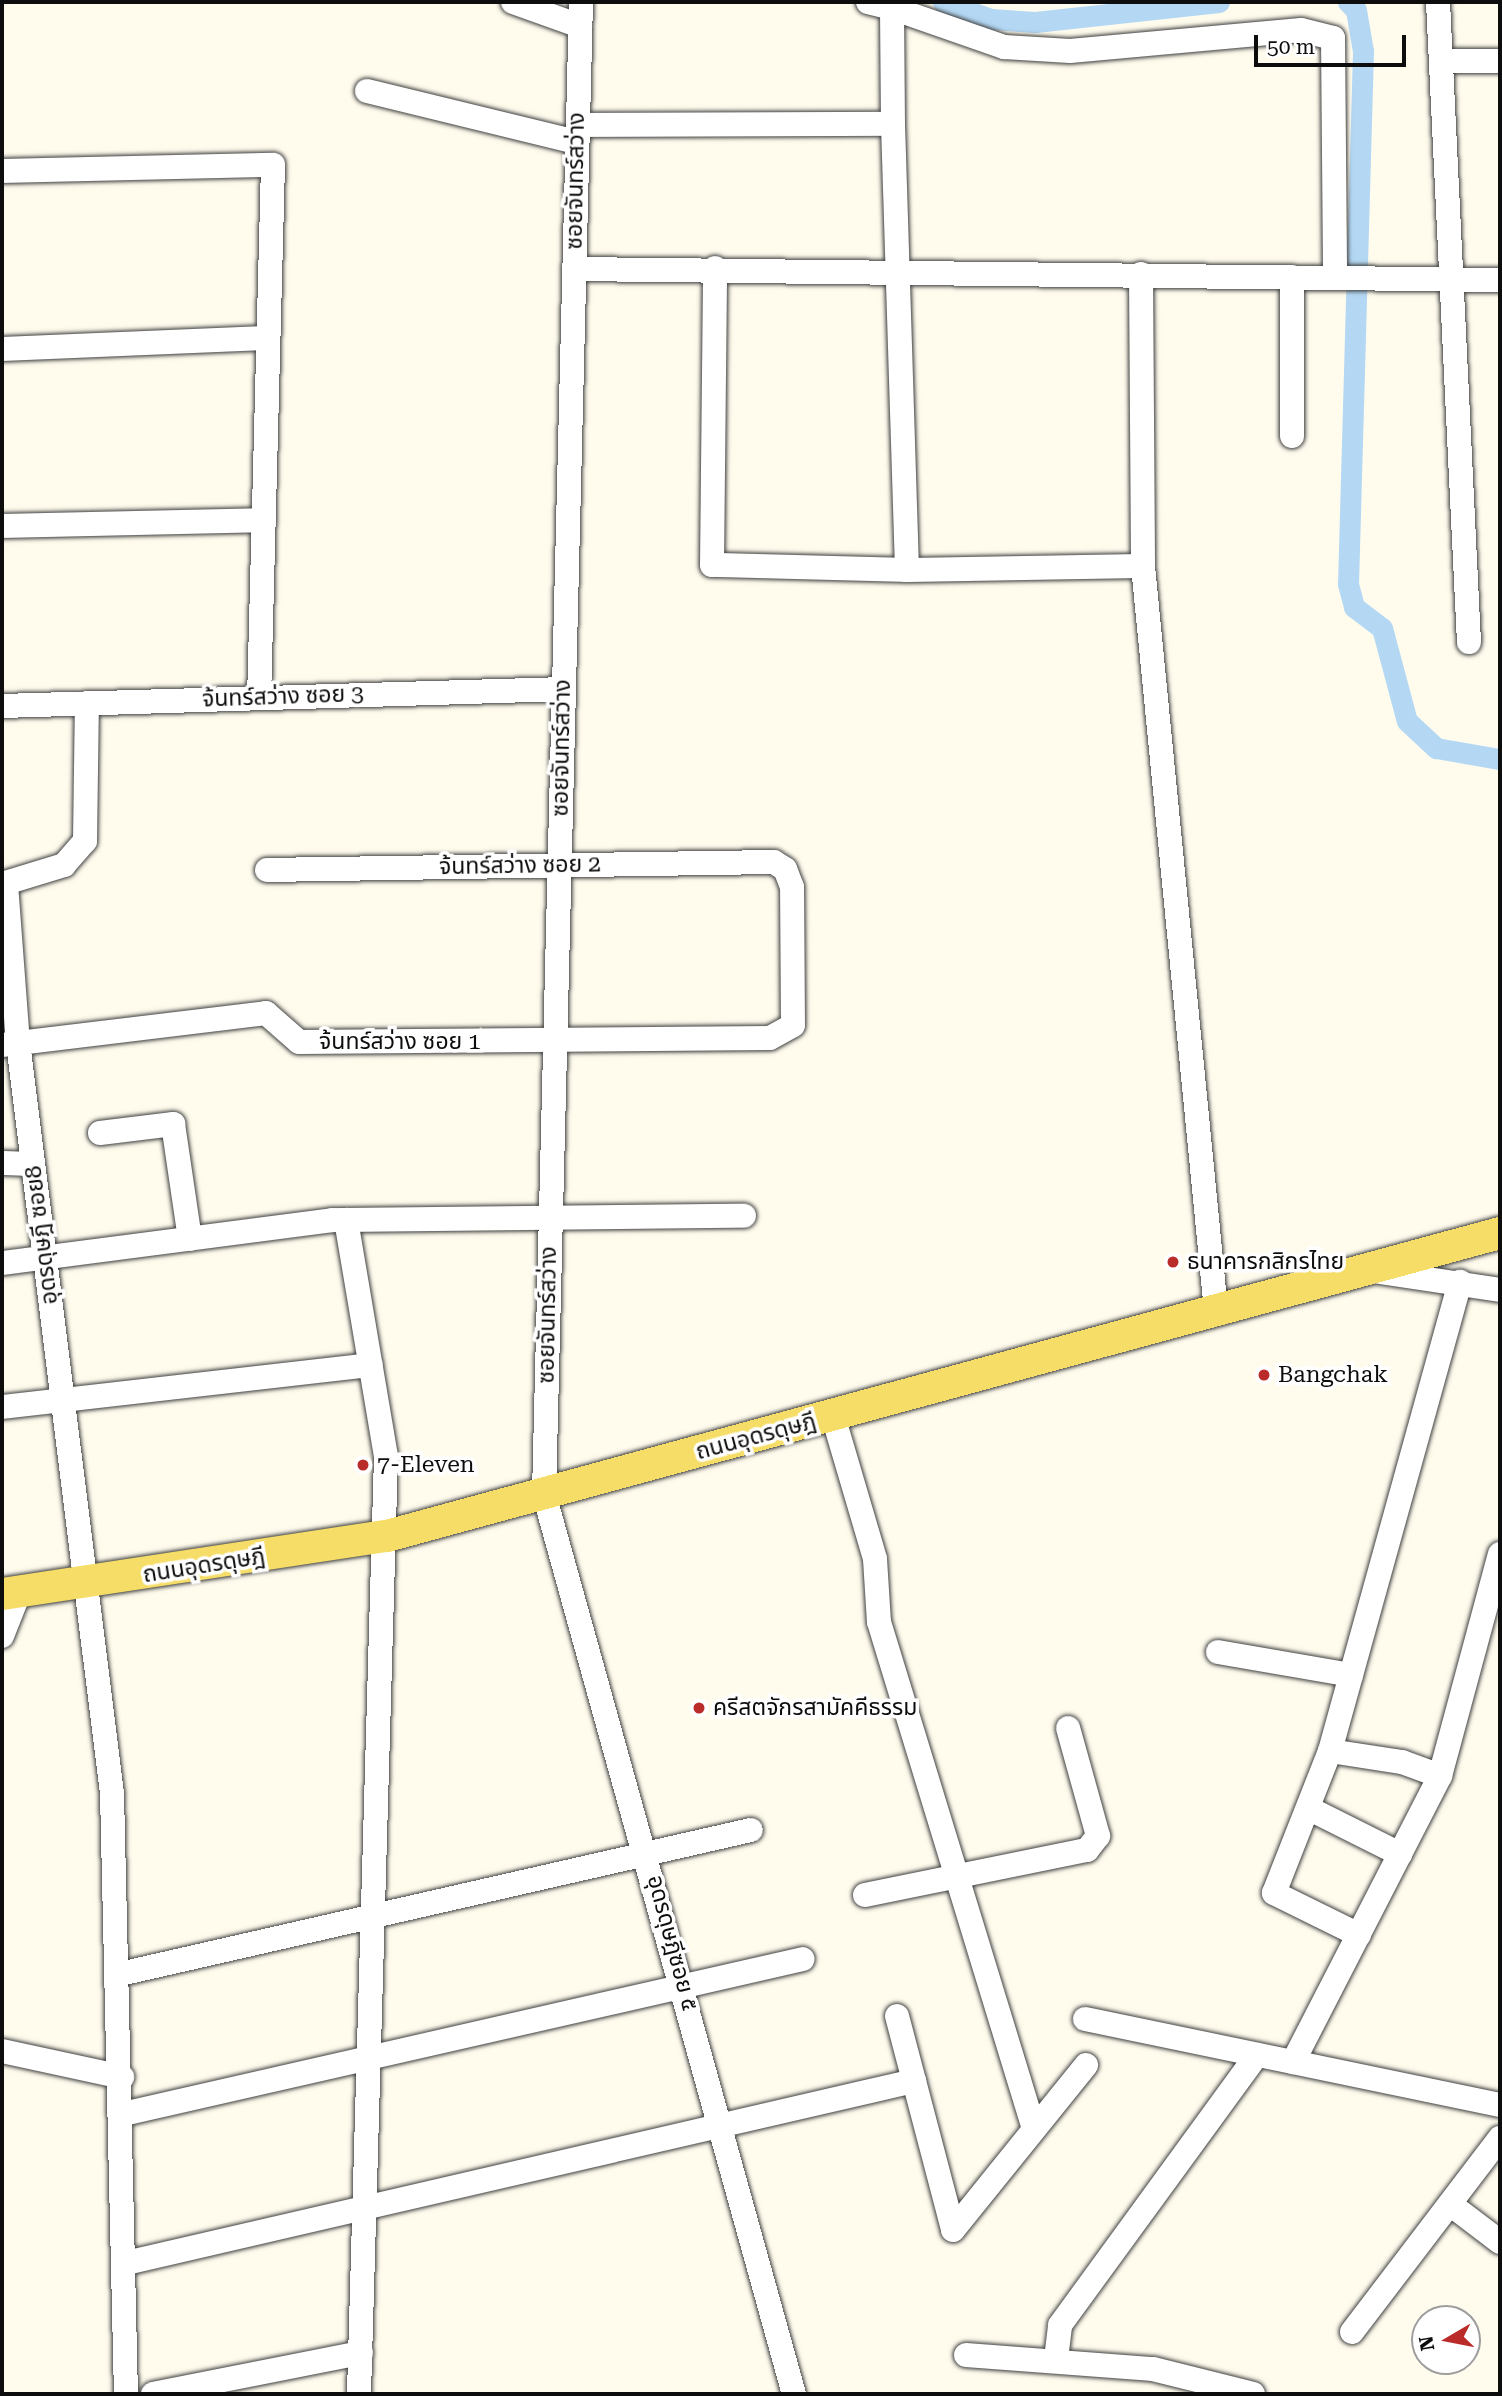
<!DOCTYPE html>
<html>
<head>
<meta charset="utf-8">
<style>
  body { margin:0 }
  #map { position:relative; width:1502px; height:2396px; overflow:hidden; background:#fffcee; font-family:"Roboto Serif","Noto Sans Thai",serif }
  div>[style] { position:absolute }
  .canal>* { height:21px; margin:-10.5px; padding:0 10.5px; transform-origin:10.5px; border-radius:10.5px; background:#b4d8f4 }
  .roads { filter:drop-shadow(0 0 2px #404040) drop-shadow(0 0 2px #404040) }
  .minor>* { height:24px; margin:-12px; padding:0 12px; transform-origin:12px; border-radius:12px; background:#fff }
  .major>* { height:32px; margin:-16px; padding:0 16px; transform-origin:16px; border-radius:16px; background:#f5dd67 }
  .dots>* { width:19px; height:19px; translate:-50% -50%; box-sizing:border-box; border:4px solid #fff; border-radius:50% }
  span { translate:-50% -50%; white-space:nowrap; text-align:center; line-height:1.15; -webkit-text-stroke:7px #fff; paint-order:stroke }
  .street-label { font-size:23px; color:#0d0d0d }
  .poi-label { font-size:23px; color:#0d0d0d }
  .left { translate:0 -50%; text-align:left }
  .frame { position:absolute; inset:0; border:4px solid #0d0d0d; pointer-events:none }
  .north { position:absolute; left:1411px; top:2305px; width:70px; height:70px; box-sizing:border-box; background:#fff; border:2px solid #9e9e9e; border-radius:50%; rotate:260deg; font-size:19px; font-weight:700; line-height:28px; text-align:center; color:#0d0d0d }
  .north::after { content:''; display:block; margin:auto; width:24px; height:32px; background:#b92c29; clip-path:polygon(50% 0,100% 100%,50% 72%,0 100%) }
  .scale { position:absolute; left:1254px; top:35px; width:152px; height:32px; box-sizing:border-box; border:4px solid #0d0d0d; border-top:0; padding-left:9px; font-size:21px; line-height:24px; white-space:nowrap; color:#0d0d0d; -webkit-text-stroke:5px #fff; paint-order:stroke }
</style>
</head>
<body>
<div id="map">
  <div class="canal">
    <i style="left:943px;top:2px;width:51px;rotate:19.5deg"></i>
    <i style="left:991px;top:19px;width:44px;rotate:3.9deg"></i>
    <i style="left:1035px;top:22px;width:185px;rotate:-6.2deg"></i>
    <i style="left:1348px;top:2px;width:11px;rotate:45deg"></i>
    <i style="left:1356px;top:10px;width:42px;rotate:80.3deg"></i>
    <i style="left:1363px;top:51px;width:533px;rotate:91.61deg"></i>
    <i style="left:1348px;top:584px;width:24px;rotate:75deg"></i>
    <i style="left:1354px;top:607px;width:35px;rotate:37deg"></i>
    <i style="left:1382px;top:628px;width:96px;rotate:75deg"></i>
    <i style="left:1407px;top:721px;width:40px;rotate:43deg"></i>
    <i style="left:1436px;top:748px;width:65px;rotate:9.8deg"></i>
  </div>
  <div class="roads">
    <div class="minor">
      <i style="left:513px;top:2px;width:71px;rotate:19.7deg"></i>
      <i style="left:581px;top:2px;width:1492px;rotate:91.42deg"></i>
      <i style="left:544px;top:1494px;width:934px;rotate:74.48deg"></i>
      <i style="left:868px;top:2px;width:25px;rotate:14deg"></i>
      <i style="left:1438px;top:2px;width:641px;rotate:87.23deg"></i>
      <i style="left:1441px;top:61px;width:59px"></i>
      <i style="left:367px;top:91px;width:216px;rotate:13.7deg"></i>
      <i style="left:893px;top:124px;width:116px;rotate:-90.5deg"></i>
      <i style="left:892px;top:8px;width:119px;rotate:19.2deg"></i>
      <i style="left:1004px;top:47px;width:66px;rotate:3.5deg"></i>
      <i style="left:1070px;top:51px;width:232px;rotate:-5.2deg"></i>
      <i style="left:1301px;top:30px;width:33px;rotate:14deg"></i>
      <i style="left:1333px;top:38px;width:240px;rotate:89.5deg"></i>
      <i style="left:578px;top:125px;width:315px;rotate:-0.2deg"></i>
      <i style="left:893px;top:124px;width:446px;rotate:88.2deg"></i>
      <i style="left:907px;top:570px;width:195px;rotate:-178.5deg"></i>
      <i style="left:712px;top:565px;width:297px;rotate:-89.4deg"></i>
      <i style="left:2px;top:171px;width:271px;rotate:-1.3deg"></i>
      <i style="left:273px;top:165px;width:533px;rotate:91.5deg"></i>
      <i style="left:574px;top:269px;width:926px;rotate:0.68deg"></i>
      <i style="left:1141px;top:274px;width:292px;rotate:89.6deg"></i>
      <i style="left:2px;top:349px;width:263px;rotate:-2.4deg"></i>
      <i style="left:1292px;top:436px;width:159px;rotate:-90deg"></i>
      <i style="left:2px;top:526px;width:257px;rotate:-1.3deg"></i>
      <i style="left:907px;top:570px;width:236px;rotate:-1deg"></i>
      <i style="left:1143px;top:566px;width:749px;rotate:84.4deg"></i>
      <i style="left:2px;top:706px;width:562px;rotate:-1.73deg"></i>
      <i style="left:2px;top:884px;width:65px;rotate:-17deg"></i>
      <i style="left:64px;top:865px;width:32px;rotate:-49deg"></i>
      <i style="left:85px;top:841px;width:138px;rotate:-89.2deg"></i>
      <i style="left:6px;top:884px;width:159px;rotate:85.7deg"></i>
      <i style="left:18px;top:1043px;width:756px;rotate:82.86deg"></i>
      <i style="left:112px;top:1793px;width:601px;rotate:88.67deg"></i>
      <i style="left:2px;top:1045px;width:266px;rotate:-6.9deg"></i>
      <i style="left:266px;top:1013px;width:44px;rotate:41.3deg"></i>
      <i style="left:299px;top:1042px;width:471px;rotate:-0.5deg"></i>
      <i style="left:770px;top:1038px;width:26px;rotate:-29deg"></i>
      <i style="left:793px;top:1025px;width:138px;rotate:-90.4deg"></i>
      <i style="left:792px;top:887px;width:19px;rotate:-111deg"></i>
      <i style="left:785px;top:869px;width:13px;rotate:-148deg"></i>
      <i style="left:774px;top:862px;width:507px;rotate:179.1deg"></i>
      <i style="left:100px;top:1133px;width:74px;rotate:-7deg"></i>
      <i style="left:173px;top:1124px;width:116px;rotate:81.6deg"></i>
      <i style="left:2px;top:1163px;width:31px;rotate:2deg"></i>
      <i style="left:346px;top:1220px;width:239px;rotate:80.4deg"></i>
      <i style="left:386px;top:1456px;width:938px;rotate:91.65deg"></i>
      <i style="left:2px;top:1263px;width:333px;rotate:-7.4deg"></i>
      <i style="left:332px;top:1220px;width:412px;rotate:-0.6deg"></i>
      <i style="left:1373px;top:1271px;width:128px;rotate:8.5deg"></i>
      <i style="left:2px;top:1407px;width:371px;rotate:-6.5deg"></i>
      <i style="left:833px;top:1416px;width:149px;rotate:73.6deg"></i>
      <i style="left:875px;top:1559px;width:63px;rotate:86.4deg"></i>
      <i style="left:879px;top:1622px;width:530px;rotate:73deg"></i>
      <i style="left:2px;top:1636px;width:46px;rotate:-68.4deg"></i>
      <i style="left:1218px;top:1652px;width:135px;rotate:9.8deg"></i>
      <i style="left:1330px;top:1751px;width:73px;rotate:8.7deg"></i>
      <i style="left:1402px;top:1762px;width:40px;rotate:20.2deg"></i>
      <i style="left:1310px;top:1809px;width:101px;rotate:26.6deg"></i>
      <i style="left:865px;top:1895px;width:227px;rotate:-11.5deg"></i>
      <i style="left:1087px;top:1850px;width:18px;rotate:-52deg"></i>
      <i style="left:1098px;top:1836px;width:112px;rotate:-105.5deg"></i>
      <i style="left:1359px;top:1935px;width:95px;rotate:-153.7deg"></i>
      <i style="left:1274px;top:1893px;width:153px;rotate:-68.5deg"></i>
      <i style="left:1330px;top:1751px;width:487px;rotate:-74.5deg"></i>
      <i style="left:120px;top:1974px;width:647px;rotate:-12.86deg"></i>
      <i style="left:897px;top:2016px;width:221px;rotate:75.3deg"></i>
      <i style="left:953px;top:2230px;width:212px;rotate:-51.1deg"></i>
      <i style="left:1085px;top:2019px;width:424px;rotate:11.7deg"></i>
      <i style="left:2px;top:2051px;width:123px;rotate:12.2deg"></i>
      <i style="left:1293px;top:2062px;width:322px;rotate:-62.8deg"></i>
      <i style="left:1440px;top:1776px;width:230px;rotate:-74.9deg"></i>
      <i style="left:123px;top:2114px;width:697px;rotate:-12.84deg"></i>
      <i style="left:1450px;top:2204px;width:63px;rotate:37.2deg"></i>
      <i style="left:126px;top:2263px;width:809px;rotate:-13.01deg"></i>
      <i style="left:1352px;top:2332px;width:244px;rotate:-52.7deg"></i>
      <i style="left:966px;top:2355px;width:188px;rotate:4.3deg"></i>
      <i style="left:1153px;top:2369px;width:103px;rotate:14deg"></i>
      <i style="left:1056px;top:2359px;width:34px;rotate:-83deg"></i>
      <i style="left:1060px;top:2325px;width:334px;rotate:-53.9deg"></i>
      <i style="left:153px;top:2394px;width:212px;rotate:-11.2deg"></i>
    </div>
    <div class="major">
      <i style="left:2px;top:1594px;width:389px;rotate:-8.6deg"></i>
      <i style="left:387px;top:1536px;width:1154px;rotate:-15.23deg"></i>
    </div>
  </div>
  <div class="dots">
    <i style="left:1173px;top:1262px;background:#b92c29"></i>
    <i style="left:1264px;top:1375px;background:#b92c29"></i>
    <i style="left:363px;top:1465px;background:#b92c29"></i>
    <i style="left:699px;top:1708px;background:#b92c29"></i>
  </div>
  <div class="street-label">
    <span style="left:576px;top:181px;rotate:-89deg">ซอยจันทร์สว่าง</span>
    <span style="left:283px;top:697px;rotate:-2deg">จ้นทร์สว่าง ซอย 3</span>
    <span style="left:562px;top:748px;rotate:-89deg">ซอยจันทร์สว่าง</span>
    <span style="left:520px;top:866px;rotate:-1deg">จ้นทร์สว่าง ซอย 2</span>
    <span style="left:400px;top:1042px">จ้นทร์สว่าง ซอย 1</span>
    <span style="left:42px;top:1235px;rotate:-97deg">อุดรดุษฎี ซอย8</span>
    <span style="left:548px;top:1315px;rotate:-89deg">ซอยจันทร์สว่าง</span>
    <span style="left:756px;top:1437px;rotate:-15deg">ถนนอุดรดุษฎี</span>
    <span style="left:204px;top:1566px;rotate:-9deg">ถนนอุดรดุษฎี</span>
    <span style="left:672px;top:1943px;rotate:75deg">อุดรดุษฎีซอย ๕</span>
  </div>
  <div class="poi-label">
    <span class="left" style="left:1187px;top:1262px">ธนาคารกสิกรไทย</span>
    <span class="left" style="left:1278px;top:1375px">Bangchak</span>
    <span class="left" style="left:377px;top:1465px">7-Eleven</span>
    <span class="left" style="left:713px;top:1708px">ครีสตจักรสามัคคีธรรม</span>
  </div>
  <div class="frame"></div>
  <div class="north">N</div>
  <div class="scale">50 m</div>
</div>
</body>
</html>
